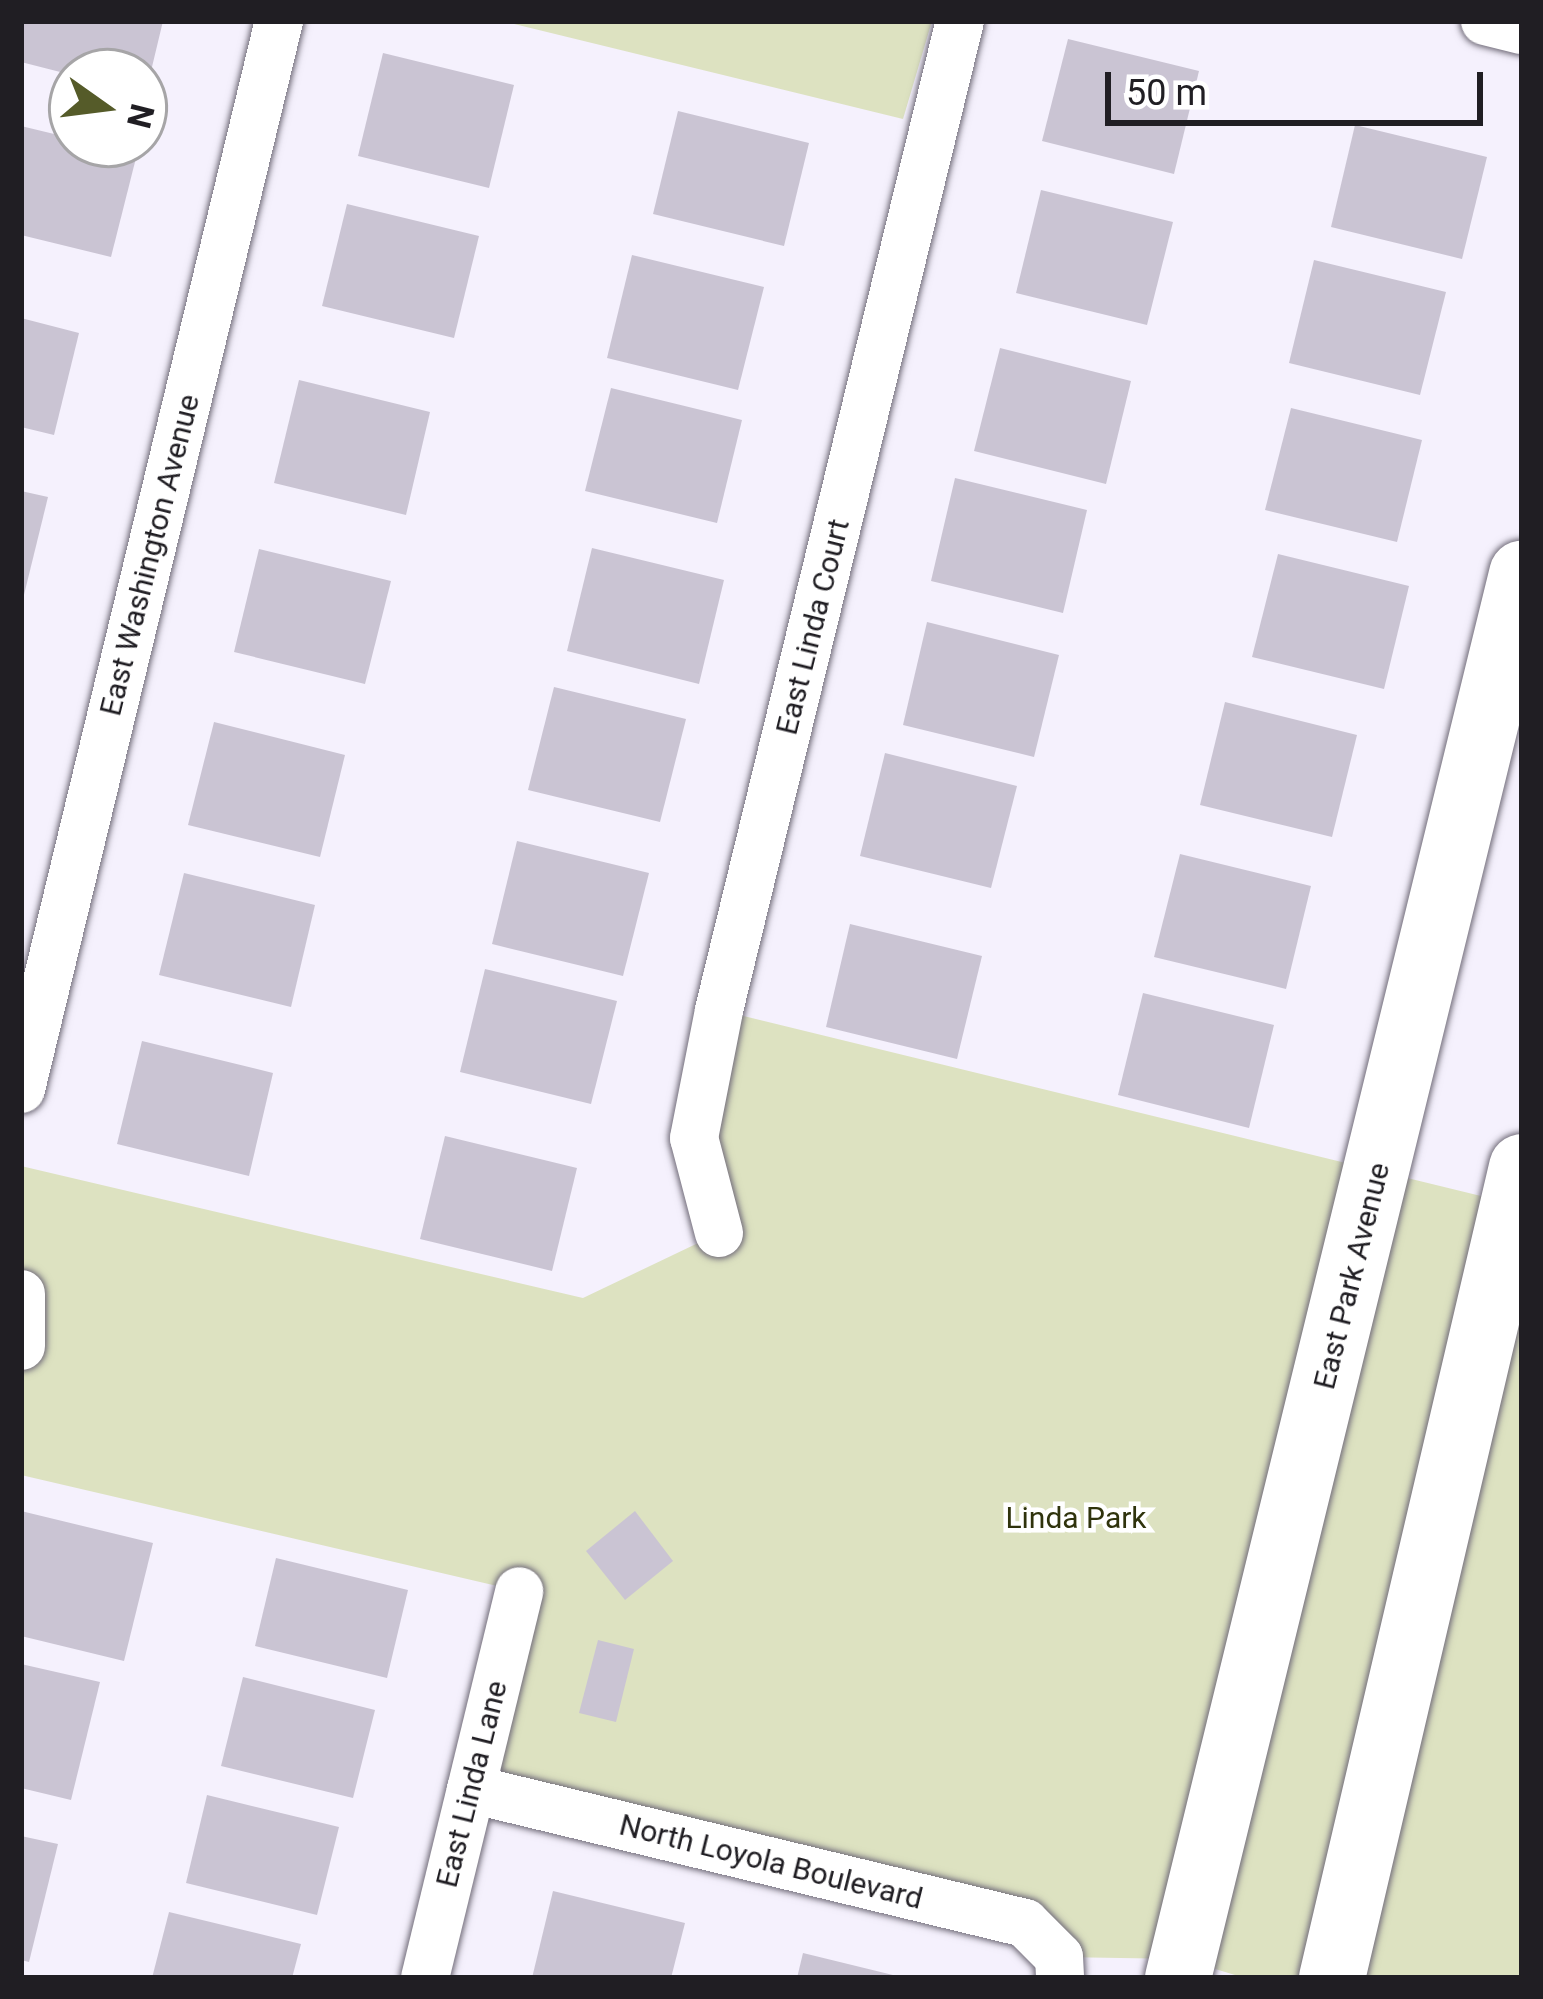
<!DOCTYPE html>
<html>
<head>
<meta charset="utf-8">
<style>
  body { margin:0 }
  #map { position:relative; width:1543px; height:1999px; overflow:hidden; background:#f5f1fd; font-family:Roboto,sans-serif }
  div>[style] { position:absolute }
  .green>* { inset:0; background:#dde2c1 }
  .building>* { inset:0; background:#cac4d3 }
  .roads { filter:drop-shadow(0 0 3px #726d7a) drop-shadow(0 0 3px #726d7a) }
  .street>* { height:48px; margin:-24px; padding:0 24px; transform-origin:24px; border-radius:24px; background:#fff }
  .secondary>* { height:66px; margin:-33px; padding:0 33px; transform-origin:33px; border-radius:33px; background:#fff }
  span { translate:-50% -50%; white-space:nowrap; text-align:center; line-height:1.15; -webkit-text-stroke:9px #fff; paint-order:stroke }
  .street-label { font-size:30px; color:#201e23 }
  .park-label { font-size:30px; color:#2f330c }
  .frame { position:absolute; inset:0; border:24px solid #201e23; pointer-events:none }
  .north { position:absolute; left:48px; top:48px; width:120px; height:120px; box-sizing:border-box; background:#fff; border:3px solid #a6a5a7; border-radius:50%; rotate:104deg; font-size:33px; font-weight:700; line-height:48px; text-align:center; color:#201e23 }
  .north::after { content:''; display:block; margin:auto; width:42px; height:54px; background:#555b29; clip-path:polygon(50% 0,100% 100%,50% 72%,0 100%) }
  .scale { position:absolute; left:1105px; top:72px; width:378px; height:54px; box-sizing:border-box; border:6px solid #201e23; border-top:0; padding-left:15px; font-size:36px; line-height:42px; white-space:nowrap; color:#201e23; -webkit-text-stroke:9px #fff; paint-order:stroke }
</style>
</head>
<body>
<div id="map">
  <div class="green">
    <i style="clip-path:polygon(502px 21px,932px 21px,903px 119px)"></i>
    <i style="clip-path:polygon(719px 1010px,1522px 1206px,1522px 1978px,1245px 1978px,1182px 1959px,1059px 1957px,471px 1789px,519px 1591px,21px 1475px,21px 1166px,583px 1298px,719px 1233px,694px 1138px)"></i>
  </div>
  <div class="building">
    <i style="clip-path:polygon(23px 21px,163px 21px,146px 92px,144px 72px,72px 75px,21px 62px)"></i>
    <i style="clip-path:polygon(1068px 39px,1199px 71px,1174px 174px,1042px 141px)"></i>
    <i style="clip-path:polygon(383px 53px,514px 85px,489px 188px,358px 156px)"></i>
    <i style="clip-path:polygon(678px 111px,809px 143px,784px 246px,653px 214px)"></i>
    <i style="clip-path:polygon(1355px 125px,1487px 157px,1462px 259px,1331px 227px)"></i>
    <i style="clip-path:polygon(21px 126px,137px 154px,111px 257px,21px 235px)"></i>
    <i style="clip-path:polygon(1041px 190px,1173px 222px,1147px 325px,1016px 293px)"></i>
    <i style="clip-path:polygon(347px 204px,479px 236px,454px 338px,322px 306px)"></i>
    <i style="clip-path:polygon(632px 255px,764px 287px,738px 390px,607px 358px)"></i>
    <i style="clip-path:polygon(1314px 260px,1446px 292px,1420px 395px,1289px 363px)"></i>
    <i style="clip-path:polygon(21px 318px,79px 333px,54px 435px,21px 427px)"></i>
    <i style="clip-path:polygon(1000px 348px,1131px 381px,1106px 484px,974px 451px)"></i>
    <i style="clip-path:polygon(299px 380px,430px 412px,406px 515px,274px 483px)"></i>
    <i style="clip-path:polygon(611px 388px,742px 420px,717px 523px,585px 491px)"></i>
    <i style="clip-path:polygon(1291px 408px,1422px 440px,1397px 542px,1265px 510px)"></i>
    <i style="clip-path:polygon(955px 478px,1087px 510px,1063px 613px,931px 581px)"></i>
    <i style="clip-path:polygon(21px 491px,48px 497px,23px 599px,21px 599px)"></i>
    <i style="clip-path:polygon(592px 548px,724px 580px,699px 684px,567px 651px)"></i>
    <i style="clip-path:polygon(259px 549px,391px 581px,365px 684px,234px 652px)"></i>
    <i style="clip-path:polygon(1278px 554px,1409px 586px,1384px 689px,1252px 657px)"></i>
    <i style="clip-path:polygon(927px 622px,1059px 655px,1034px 757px,903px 725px)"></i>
    <i style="clip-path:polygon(554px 687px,686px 719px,660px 822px,528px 790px)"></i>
    <i style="clip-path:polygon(1225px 702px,1357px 735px,1332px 837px,1200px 805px)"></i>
    <i style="clip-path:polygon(214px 722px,345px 755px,320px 857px,188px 825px)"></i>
    <i style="clip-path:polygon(885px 753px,1017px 786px,991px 888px,860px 856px)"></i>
    <i style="clip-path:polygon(517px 841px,649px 873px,623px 976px,492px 944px)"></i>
    <i style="clip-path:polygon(1180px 854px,1311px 886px,1286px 989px,1154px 957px)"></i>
    <i style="clip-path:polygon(184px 873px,315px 905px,291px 1007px,159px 975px)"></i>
    <i style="clip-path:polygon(850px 924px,982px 956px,957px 1059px,826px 1027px)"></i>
    <i style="clip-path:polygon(485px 969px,617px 1001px,591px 1104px,460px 1072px)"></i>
    <i style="clip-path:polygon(1143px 993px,1274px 1025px,1249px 1128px,1118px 1095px)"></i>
    <i style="clip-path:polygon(142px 1041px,273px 1073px,249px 1176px,117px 1144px)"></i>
    <i style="clip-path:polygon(445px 1136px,577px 1168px,552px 1271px,420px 1239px)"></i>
    <i style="clip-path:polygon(21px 1511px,153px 1543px,124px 1661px,21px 1636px)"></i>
    <i style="clip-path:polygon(635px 1511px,673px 1561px,625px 1600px,586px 1551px)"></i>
    <i style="clip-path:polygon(276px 1558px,408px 1590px,387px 1678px,255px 1646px)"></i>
    <i style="clip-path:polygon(598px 1640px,634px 1649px,616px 1722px,579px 1713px)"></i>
    <i style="clip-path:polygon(21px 1664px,100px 1682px,71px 1800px,21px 1788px)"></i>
    <i style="clip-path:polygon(243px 1677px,375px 1710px,353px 1798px,221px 1766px)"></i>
    <i style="clip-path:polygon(207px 1795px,339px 1827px,317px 1915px,186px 1883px)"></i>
    <i style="clip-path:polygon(21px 1836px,58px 1844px,29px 1962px,21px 1960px)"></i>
    <i style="clip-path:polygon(553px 1891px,685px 1923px,671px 1978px,532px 1978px)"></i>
    <i style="clip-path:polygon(169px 1912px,301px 1944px,292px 1978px,152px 1978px)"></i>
    <i style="clip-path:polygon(803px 1953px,897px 1976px,896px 1978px,797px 1978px)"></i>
  </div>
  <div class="roads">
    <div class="street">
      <i style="left:1485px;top:21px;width:38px;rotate:14deg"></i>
      <i style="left:21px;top:1089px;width:1099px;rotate:-76.42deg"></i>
      <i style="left:719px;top:1233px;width:98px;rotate:-104.7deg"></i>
      <i style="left:694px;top:1138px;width:130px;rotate:-78.9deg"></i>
      <i style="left:719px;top:1010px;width:1018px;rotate:-76.31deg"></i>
      <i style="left:21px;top:1294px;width:52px;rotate:90deg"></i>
      <i style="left:471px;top:1789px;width:570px;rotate:13.6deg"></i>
      <i style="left:1025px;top:1923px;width:48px;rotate:45deg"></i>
      <i style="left:1059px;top:1957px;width:21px;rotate:87deg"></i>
      <i style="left:425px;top:1978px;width:398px;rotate:-76.3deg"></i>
    </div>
    <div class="secondary">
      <i style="left:1178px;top:1978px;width:1446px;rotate:-76.23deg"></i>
      <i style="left:1332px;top:1978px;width:833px;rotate:-76.81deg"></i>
    </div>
  </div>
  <div class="street-label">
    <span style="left:150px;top:555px;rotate:-76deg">East Washington Avenue</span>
    <span style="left:813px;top:627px;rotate:-76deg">East Linda Court</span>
    <span style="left:1352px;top:1276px;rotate:-76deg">East Park Avenue</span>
    <span style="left:472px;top:1784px;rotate:-76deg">East Linda Lane</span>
    <span style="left:771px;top:1862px;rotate:14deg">North Loyola Boulevard</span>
  </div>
  <div class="park-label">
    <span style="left:1076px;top:1518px">Linda Park</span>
  </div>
  <div class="frame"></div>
  <div class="north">N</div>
  <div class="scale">50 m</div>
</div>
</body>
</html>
